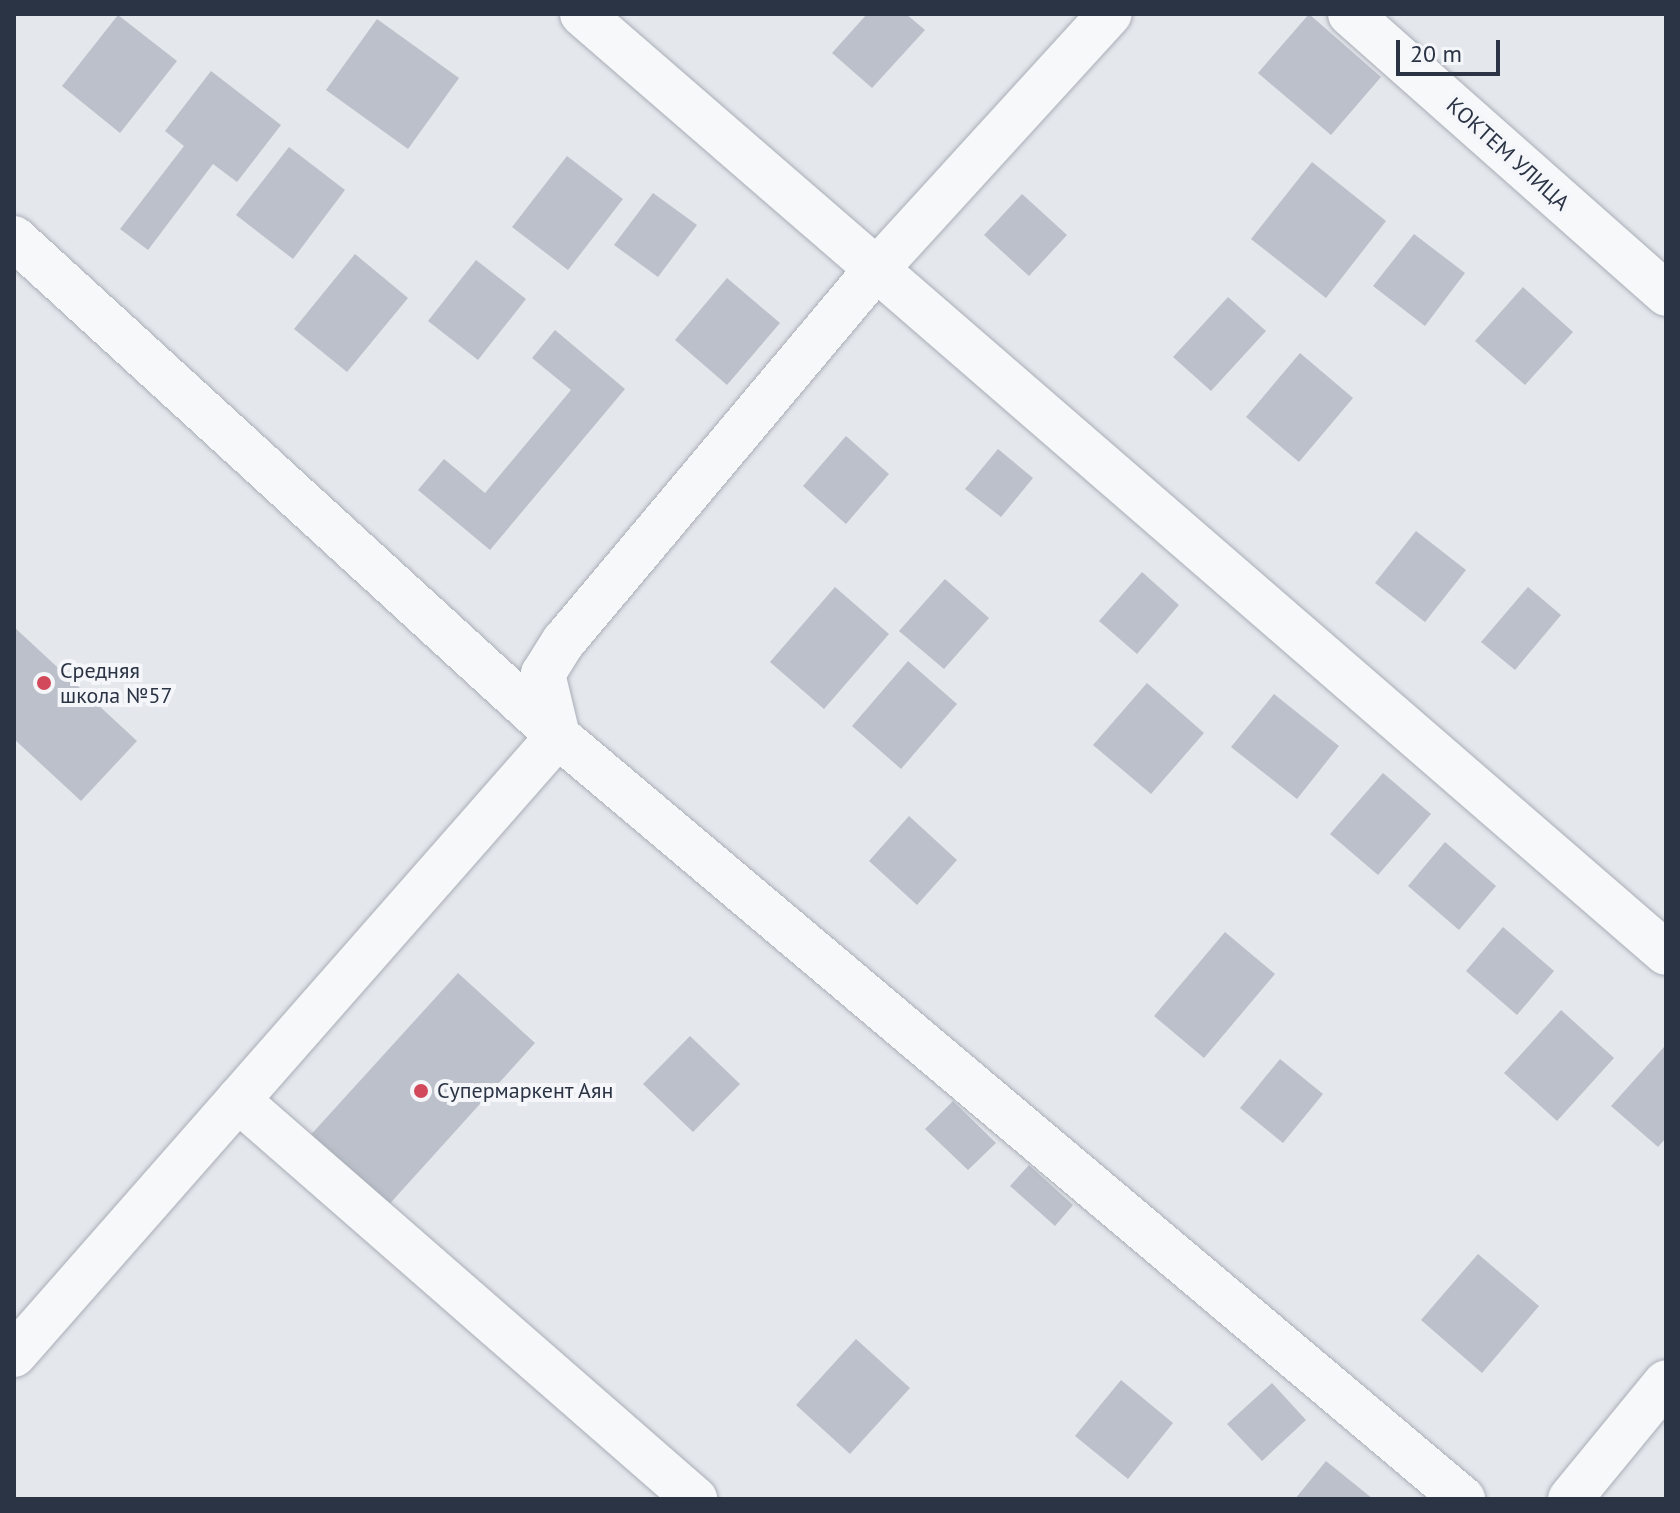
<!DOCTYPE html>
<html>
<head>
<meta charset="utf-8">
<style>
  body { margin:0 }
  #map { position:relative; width:1680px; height:1513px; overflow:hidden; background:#e4e7ec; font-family:"PT Sans",sans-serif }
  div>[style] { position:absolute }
  .building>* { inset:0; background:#bbc0ca }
  .roads { filter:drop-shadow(0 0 2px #a9aeb7) drop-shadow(0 0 2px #a9aeb7) }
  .minor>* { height:44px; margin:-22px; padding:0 22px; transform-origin:22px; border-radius:22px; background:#f7f8fa }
  .dots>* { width:22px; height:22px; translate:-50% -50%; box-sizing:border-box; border:4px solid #f4f6f9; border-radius:50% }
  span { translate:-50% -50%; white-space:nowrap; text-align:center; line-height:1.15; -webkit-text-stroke:8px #f4f6f9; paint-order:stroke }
  .street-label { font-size:22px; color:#2b3445 }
  .poi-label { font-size:22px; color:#2b3445 }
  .left { translate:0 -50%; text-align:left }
  .frame { position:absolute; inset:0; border:16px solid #2b3445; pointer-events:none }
  .scale { position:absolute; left:1396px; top:40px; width:104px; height:36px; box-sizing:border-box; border:4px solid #2b3445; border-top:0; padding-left:10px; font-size:24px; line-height:28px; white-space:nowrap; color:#2b3445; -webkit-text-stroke:6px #f4f6f9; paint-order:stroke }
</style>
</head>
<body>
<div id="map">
  <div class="building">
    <i style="clip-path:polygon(867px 14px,906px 14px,925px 30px,872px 88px,832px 53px)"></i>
    <i style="clip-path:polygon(1309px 14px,1381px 77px,1331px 135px,1258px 73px)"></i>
    <i style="clip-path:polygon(118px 15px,177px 61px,120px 133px,62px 86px)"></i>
    <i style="clip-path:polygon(377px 19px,459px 78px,408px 149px,326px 90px)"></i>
    <i style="clip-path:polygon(211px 71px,281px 125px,237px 182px,213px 164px,148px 250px,120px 229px,184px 146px,165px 131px)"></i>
    <i style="clip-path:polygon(289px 147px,345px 190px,293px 259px,236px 215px)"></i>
    <i style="clip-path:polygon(567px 156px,623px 199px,568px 270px,512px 227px)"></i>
    <i style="clip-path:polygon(1312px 162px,1386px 221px,1326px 298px,1251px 239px)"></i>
    <i style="clip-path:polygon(653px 193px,697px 225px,658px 277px,614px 245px)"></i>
    <i style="clip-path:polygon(1022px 194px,1067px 235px,1029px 276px,984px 235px)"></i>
    <i style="clip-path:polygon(1414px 234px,1465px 273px,1425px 326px,1373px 286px)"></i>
    <i style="clip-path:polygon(355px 254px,408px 298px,347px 372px,294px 329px)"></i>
    <i style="clip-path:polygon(476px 260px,526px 299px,478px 360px,428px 321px)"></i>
    <i style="clip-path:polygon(727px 278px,780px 323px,727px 385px,675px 340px)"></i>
    <i style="clip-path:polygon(1523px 287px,1573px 332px,1525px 385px,1475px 341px)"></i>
    <i style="clip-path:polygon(1228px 297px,1266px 331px,1211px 391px,1173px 357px)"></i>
    <i style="clip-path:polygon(555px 330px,625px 389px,490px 550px,418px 490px,444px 459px,485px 493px,571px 390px,532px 358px)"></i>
    <i style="clip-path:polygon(1300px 353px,1353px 398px,1299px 462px,1246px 417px)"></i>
    <i style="clip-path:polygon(846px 436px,889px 474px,846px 524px,803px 486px)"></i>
    <i style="clip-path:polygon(998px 449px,1033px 478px,1001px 517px,965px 489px)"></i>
    <i style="clip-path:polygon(1416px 531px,1466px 570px,1425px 622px,1375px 583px)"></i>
    <i style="clip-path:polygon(1142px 572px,1179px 605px,1137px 654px,1099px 621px)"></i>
    <i style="clip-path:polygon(945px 579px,989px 618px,944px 669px,899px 631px)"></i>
    <i style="clip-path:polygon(835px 587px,889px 634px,824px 709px,770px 662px)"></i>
    <i style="clip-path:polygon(1528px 587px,1561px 615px,1515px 670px,1481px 642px)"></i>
    <i style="clip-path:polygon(14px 627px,137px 741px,81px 801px,14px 739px)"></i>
    <i style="clip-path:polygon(908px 661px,957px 704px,901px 769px,852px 726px)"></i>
    <i style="clip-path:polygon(1147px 683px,1204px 733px,1151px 794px,1093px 745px)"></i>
    <i style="clip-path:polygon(1274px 694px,1339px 746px,1297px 799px,1231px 747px)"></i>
    <i style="clip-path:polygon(1383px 773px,1431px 814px,1378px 875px,1330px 834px)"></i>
    <i style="clip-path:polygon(909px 816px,957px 860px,917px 905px,869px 861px)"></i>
    <i style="clip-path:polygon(1445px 842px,1496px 886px,1459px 930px,1408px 886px)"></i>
    <i style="clip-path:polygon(1503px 927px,1554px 971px,1517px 1015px,1466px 971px)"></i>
    <i style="clip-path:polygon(1225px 932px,1275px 974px,1204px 1058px,1154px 1016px)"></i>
    <i style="clip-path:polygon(458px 973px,535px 1043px,385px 1209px,307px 1139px)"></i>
    <i style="clip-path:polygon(1561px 1010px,1614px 1058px,1557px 1121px,1504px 1073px)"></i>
    <i style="clip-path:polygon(690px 1036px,740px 1084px,693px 1132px,643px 1084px)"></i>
    <i style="clip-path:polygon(1664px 1047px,1666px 1138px,1658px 1147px,1611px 1106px)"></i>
    <i style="clip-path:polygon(1280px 1059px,1323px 1094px,1283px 1143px,1240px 1108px)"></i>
    <i style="clip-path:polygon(953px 1101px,996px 1143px,968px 1170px,925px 1129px)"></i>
    <i style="clip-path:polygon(1029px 1165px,1073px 1205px,1055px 1226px,1010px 1186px)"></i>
    <i style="clip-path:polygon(1478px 1254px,1539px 1306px,1482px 1373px,1421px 1320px)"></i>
    <i style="clip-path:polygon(856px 1339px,910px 1388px,850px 1454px,796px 1405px)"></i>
    <i style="clip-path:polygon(1121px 1380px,1173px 1423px,1128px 1479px,1075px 1436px)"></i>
    <i style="clip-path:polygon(1272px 1383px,1306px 1420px,1262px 1461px,1227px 1424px)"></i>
    <i style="clip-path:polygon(1326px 1461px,1373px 1499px,1295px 1499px)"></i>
  </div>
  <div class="roads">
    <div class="minor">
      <i style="left:582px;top:14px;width:1434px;rotate:40.9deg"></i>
      <i style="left:1350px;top:14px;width:422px;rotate:41.5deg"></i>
      <i style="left:14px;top:238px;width:738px;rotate:42.47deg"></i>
      <i style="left:558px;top:736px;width:1184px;rotate:40.13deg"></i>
      <i style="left:238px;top:1100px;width:607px;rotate:41.12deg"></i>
      <i style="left:14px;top:1355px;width:824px;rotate:-48.69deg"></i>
      <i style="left:558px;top:736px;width:64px;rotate:-103.6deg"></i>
      <i style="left:543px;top:674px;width:39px;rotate:-58deg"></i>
      <i style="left:564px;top:641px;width:483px;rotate:-50deg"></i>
      <i style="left:875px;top:271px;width:348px;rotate:-47.6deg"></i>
      <i style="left:1570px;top:1499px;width:151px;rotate:-50.6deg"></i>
    </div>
  </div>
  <div class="dots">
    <i style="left:44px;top:683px;background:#d1495b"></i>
    <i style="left:421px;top:1091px;background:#d1495b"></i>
  </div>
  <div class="street-label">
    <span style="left:1508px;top:154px;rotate:42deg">КОКТЕМ УЛИЦА</span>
  </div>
  <div class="poi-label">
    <span class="left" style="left:60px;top:683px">Средняя<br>школа №57</span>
    <span class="left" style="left:437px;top:1091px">Супермаркент Аян</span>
  </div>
  <div class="frame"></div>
  <div class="scale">20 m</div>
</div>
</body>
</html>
